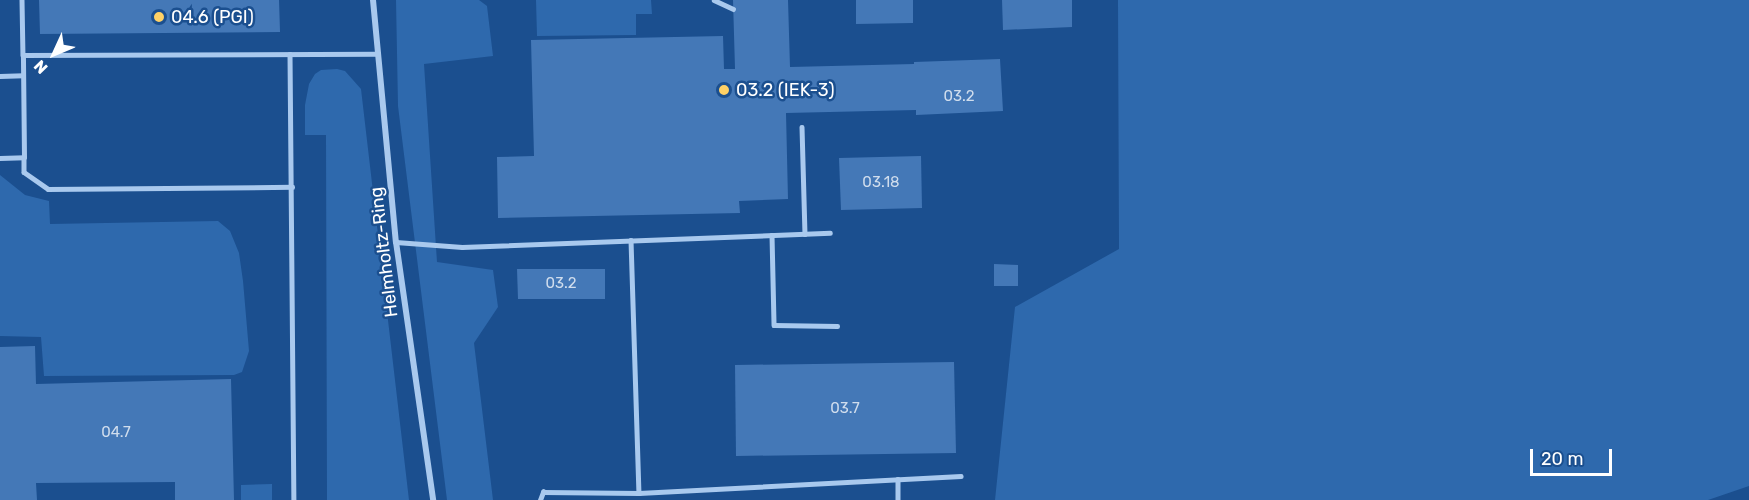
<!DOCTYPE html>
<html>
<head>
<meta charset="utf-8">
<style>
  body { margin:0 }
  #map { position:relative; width:1749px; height:500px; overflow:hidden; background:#1b4f8f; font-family:Rubik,sans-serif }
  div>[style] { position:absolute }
  .green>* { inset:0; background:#2e69ad }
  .building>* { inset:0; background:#4478b7 }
  .service>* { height:4.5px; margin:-2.25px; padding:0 2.25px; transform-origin:2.25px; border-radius:2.25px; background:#a9c9ee }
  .minor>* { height:6px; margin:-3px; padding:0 3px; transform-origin:3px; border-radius:3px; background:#a9c9ee }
  .dots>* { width:16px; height:16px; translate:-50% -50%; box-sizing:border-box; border:3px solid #1b4f8f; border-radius:50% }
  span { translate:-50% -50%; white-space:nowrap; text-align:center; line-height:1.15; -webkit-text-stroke:5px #1b4f8f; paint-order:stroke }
  .number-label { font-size:15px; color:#d0dded }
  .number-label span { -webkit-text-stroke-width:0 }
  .poi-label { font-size:18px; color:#fff }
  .left { translate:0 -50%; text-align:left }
  .street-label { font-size:18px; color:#fff }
  .north { position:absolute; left:24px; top:24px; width:60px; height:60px; -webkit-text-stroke:4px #1b4f8f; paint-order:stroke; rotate:226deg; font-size:16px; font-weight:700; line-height:24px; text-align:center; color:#fff }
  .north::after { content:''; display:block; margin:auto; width:21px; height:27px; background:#fff; clip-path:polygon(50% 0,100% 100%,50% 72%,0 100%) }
  .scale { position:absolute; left:1530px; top:449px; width:82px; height:27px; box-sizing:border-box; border:3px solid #fff; border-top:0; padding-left:8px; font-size:18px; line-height:21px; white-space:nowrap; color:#fff; -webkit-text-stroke:4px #1b4f8f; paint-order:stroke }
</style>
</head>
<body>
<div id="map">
  <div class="green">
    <i style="clip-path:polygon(396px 0,479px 0,487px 6px,493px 56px,424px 64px,437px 262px,493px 270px,498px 307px,474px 343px,493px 500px,447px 500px,398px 106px)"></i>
    <i style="clip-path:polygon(536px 0,651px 0,652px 14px,636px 14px,636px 35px,537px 36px)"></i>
    <i style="clip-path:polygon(1118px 0,1749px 0,1749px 486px,1708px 500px,995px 500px,1015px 307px,1119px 249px)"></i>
    <i style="clip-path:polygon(337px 69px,345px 71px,361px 89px,409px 500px,327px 500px,326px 135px,305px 135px,305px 105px,309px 84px,315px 74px,321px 70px)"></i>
    <i style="clip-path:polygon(0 175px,25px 195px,49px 201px,50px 224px,218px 221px,230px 231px,239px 253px,243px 281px,249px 351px,242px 372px,234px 375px,44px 376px,41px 337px,0 336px)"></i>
    <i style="clip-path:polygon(272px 484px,272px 500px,241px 500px,241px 485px)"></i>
  </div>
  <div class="building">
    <i style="clip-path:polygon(39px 0,279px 0,280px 32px,40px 34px)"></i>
    <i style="clip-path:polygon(733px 0,788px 0,790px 67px,914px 64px,914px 62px,1000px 59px,1003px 111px,916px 115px,916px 110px,786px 113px,788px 199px,739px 201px,740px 213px,498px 218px,497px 157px,534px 156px,531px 40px,723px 36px,724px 69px,735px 69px)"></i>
    <i style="clip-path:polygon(856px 0,913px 0,913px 23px,856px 24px)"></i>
    <i style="clip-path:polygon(1002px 0,1072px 0,1072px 27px,1003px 30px)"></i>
    <i style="clip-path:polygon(921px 156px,922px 208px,841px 210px,839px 158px)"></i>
    <i style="clip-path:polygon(994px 264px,1018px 265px,1018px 286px,994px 286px)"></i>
    <i style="clip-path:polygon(517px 269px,605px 269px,605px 299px,518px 299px)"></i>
    <i style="clip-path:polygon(35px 346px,36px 384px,231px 379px,234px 500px,175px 500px,175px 482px,36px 483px,37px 500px,0 500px,0 347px)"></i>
    <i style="clip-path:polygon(954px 362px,956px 453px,736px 456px,735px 365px)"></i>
  </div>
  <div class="service">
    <i style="left:22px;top:0;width:55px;rotate:89deg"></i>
    <i style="left:714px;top:0;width:21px;rotate:25deg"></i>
    <i style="left:290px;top:54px;width:446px;rotate:89.5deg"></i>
    <i style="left:0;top:76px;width:23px;rotate:-2deg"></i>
    <i style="left:802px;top:127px;width:107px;rotate:88.4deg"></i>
    <i style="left:24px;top:157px;width:102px;rotate:-90.6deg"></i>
    <i style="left:23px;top:55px;width:355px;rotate:-0.2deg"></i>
    <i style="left:0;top:158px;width:24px;rotate:-2deg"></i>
    <i style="left:24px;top:157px;width:15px;rotate:90deg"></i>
    <i style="left:24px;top:172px;width:29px;rotate:35deg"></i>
    <i style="left:48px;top:189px;width:244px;rotate:-0.5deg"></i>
    <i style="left:772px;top:235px;width:90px;rotate:88.7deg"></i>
    <i style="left:774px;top:325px;width:63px;rotate:0.9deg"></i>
    <i style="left:631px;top:240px;width:253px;rotate:88.2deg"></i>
    <i style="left:396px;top:242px;width:66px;rotate:4.3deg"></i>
    <i style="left:462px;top:247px;width:368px;rotate:-2.2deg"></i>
    <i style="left:898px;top:479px;width:21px;rotate:90deg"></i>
    <i style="left:540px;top:500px;width:9px;rotate:-69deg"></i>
    <i style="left:543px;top:492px;width:96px;rotate:0.6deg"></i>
    <i style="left:639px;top:493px;width:322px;rotate:-3deg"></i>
  </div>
  <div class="minor">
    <i style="left:373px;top:0;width:243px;rotate:84.6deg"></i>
    <i style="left:396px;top:242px;width:261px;rotate:81.8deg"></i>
  </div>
  <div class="dots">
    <i style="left:159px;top:17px;background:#ffd166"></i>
    <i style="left:724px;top:90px;background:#ffd166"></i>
  </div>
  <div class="number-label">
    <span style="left:959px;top:97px">03.2</span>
    <span style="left:881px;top:183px">03.18</span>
    <span style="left:561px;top:284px">03.2</span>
    <span style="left:845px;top:409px">03.7</span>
    <span style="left:116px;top:433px">04.7</span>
  </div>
  <div class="poi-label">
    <span class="left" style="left:171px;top:17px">04.6 (PGI)</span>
    <span class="left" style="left:736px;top:90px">03.2 (IEK-3)</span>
  </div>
  <div class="street-label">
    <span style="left:384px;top:252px;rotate:-97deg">Helmholtz-Ring</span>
  </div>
  <div class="north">N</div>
  <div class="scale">20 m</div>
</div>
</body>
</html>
